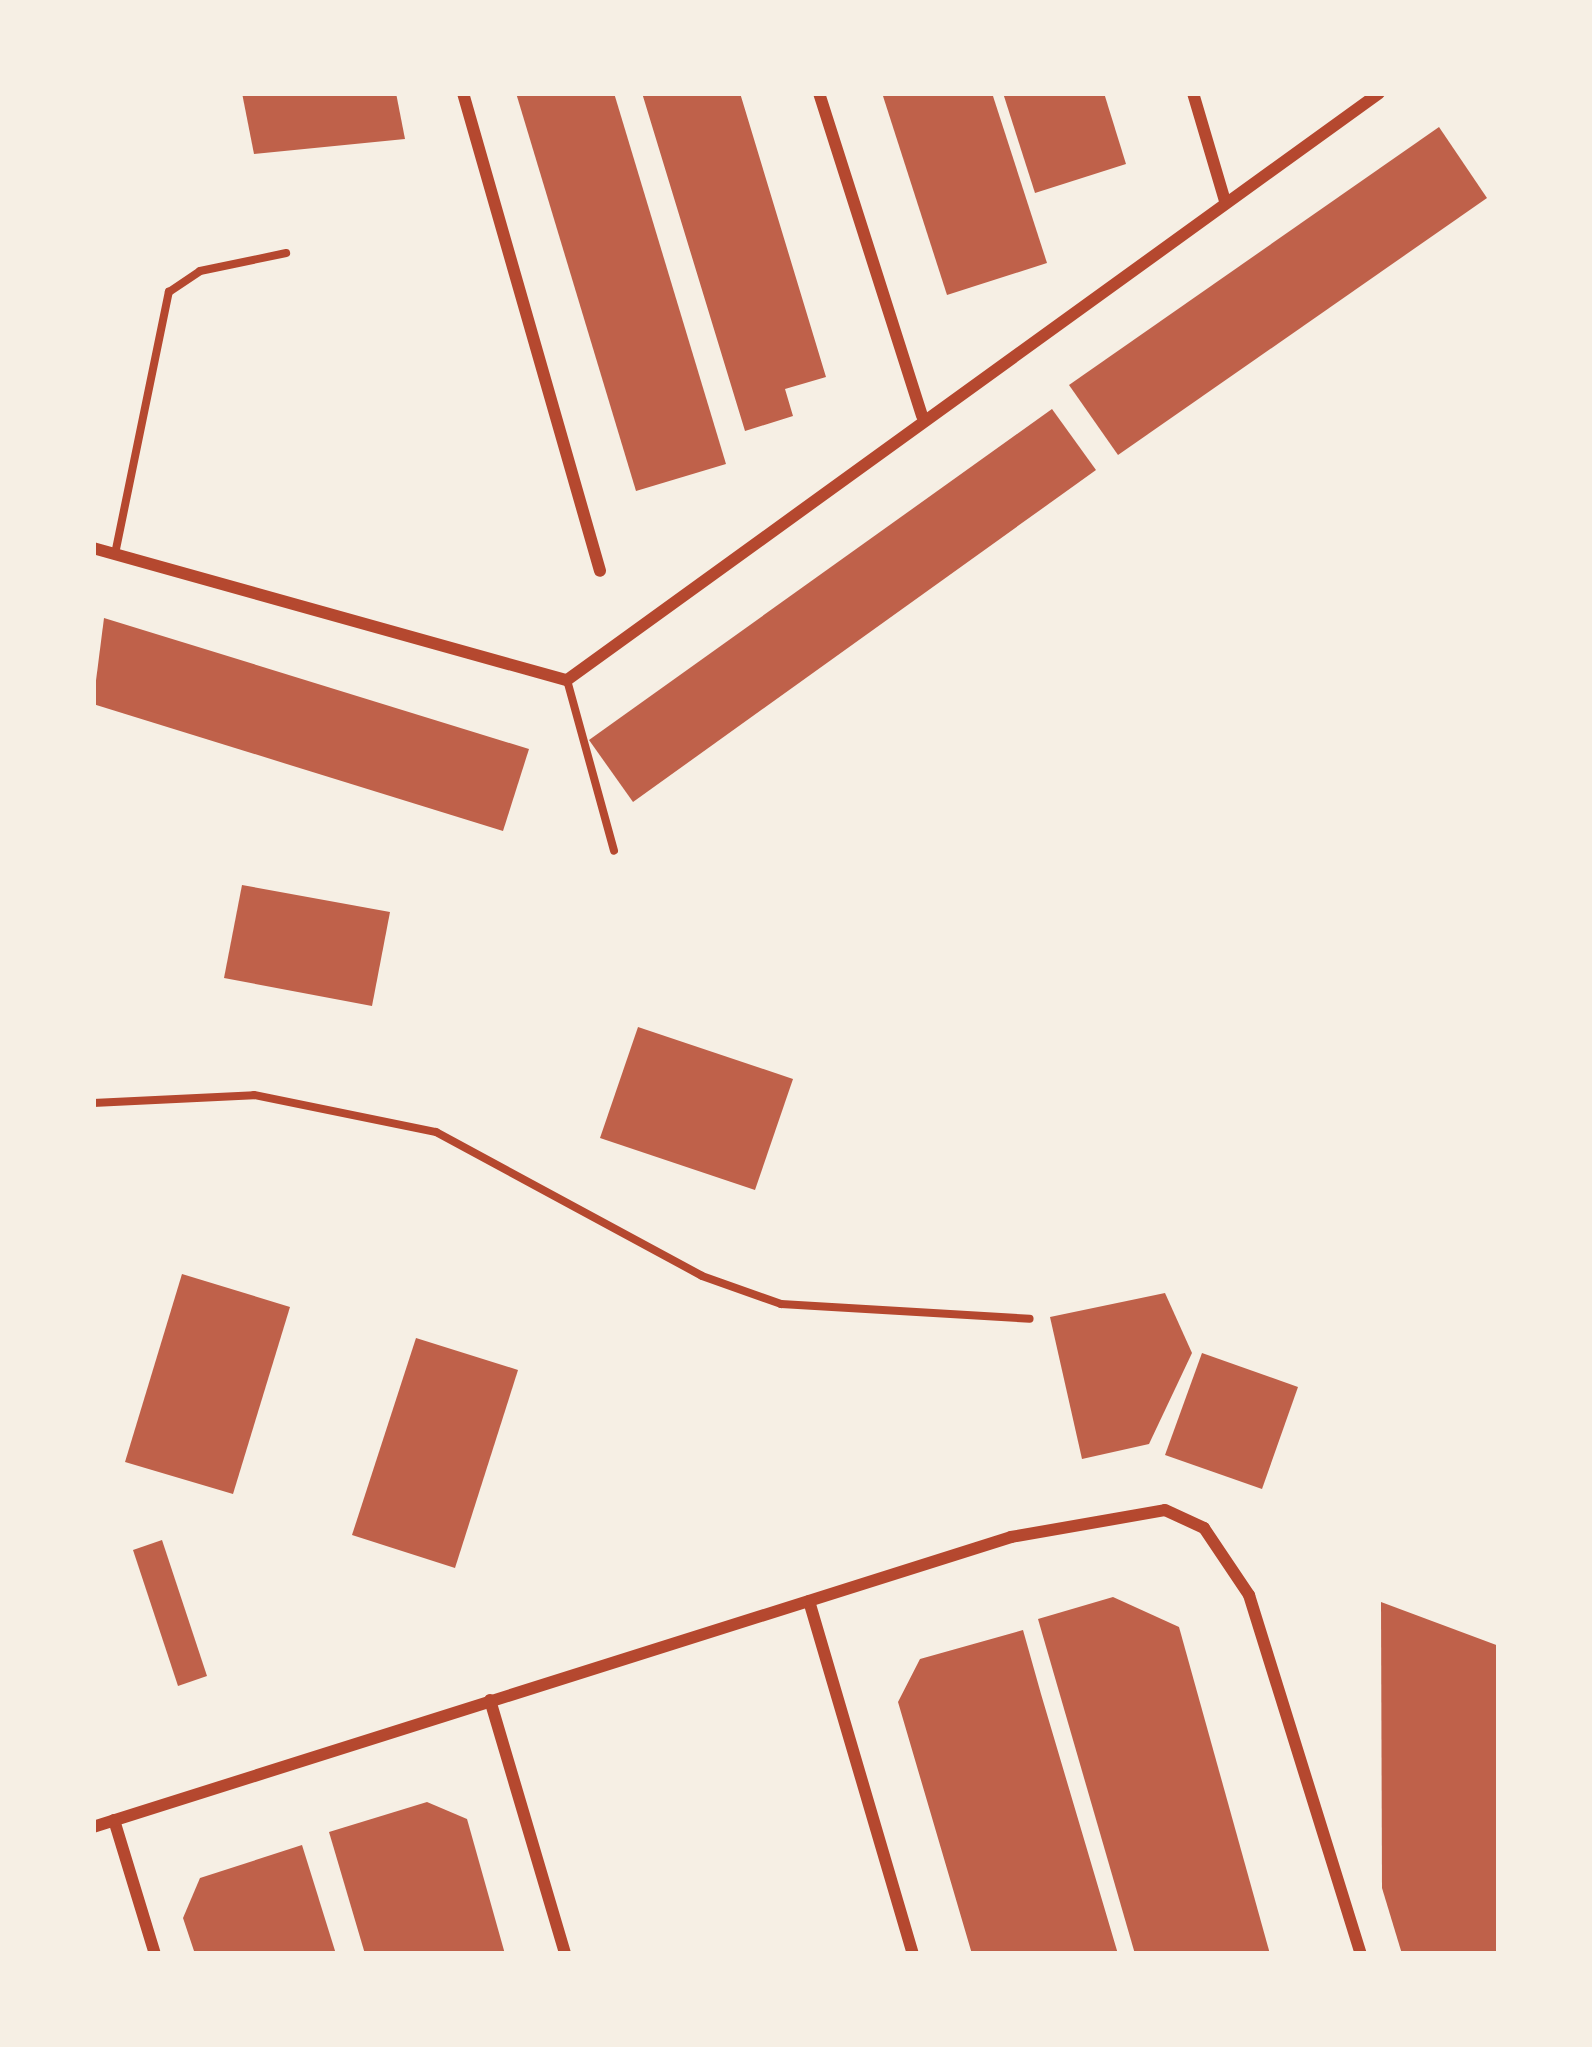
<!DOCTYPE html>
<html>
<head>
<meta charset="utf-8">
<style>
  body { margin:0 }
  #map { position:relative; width:1592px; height:2047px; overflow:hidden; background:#f6efe4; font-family:Manrope,sans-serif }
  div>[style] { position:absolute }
  .building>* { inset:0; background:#bf614a }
  .service>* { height:8px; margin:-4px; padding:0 4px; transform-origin:4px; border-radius:4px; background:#b5482f }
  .minor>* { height:12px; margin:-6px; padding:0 6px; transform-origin:6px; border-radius:6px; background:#b5482f }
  span { translate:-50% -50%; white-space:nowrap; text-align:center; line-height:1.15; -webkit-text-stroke:10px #f6efe4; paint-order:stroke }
  .frame { position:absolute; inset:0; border:96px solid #f6efe4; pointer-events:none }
</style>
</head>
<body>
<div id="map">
  <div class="building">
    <i style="clip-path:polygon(242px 93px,396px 93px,405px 139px,254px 154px)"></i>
    <i style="clip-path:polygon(516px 93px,614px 93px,726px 464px,636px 491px)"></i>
    <i style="clip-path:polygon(642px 93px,740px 93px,826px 377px,785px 389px,793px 416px,745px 431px)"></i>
    <i style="clip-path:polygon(882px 93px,992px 93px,1047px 263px,947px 295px)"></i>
    <i style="clip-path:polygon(1003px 93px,1104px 93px,1126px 164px,1035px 193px)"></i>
    <i style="clip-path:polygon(1439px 127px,1487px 198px,1118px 455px,1069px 385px)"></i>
    <i style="clip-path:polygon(1052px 409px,1096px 470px,633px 802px,589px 740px)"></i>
    <i style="clip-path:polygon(104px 618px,529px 749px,503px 831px,93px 704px)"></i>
    <i style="clip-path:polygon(242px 885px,390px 912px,372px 1006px,224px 978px)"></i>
    <i style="clip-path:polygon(638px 1027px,793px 1079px,755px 1190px,600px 1138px)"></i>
    <i style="clip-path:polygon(182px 1274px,290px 1307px,233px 1494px,125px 1462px)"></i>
    <i style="clip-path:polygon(1165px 1293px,1192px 1353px,1149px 1444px,1082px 1459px,1050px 1317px)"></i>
    <i style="clip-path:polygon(416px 1338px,518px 1370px,455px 1568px,352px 1535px)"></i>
    <i style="clip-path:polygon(1202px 1353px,1298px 1387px,1262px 1489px,1165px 1455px)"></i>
    <i style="clip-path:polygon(162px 1540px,207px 1676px,178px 1686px,133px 1550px)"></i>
    <i style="clip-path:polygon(1113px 1597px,1179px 1627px,1270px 1954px,1135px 1954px,1038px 1619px)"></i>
    <i style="clip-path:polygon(1381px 1602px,1499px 1646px,1499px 1954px,1402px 1954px,1382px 1888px)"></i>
    <i style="clip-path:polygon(1023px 1630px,1041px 1694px,1118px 1954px,972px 1954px,898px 1702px,920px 1659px)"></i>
    <i style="clip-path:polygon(427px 1802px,467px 1819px,505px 1954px,365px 1954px,329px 1832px)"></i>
    <i style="clip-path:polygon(302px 1845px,336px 1954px,195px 1954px,183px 1918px,200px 1878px)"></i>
  </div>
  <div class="service">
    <i style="left:115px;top:554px;width:268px;rotate:-78.4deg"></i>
    <i style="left:169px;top:292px;width:37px;rotate:-34deg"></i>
    <i style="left:200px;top:271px;width:88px;rotate:-11.8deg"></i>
    <i style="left:567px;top:680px;width:177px;rotate:74.6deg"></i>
    <i style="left:93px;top:1103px;width:161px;rotate:-2.8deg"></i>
    <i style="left:254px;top:1095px;width:186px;rotate:11.5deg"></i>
    <i style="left:436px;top:1132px;width:302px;rotate:28.4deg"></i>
    <i style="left:702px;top:1276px;width:84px;rotate:19.5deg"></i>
    <i style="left:781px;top:1304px;width:249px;rotate:3.4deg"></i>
  </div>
  <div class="minor">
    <i style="left:463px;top:93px;width:497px;rotate:74deg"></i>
    <i style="left:819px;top:93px;width:339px;rotate:72.3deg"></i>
    <i style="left:1193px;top:93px;width:113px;rotate:73.5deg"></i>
    <i style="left:93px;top:548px;width:492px;rotate:15.6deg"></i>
    <i style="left:567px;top:680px;width:1002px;rotate:-35.86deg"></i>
    <i style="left:809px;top:1601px;width:368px;rotate:73.6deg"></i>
    <i style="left:490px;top:1700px;width:265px;rotate:73.5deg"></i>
    <i style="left:114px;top:1820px;width:140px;rotate:73deg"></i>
    <i style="left:93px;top:1827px;width:963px;rotate:-17.53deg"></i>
    <i style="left:1011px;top:1537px;width:156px;rotate:-9.9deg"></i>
    <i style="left:1165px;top:1510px;width:43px;rotate:24.8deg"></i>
    <i style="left:1204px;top:1528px;width:81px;rotate:56.1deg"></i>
    <i style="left:1249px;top:1595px;width:376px;rotate:72.7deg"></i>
  </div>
  <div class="frame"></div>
</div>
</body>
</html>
